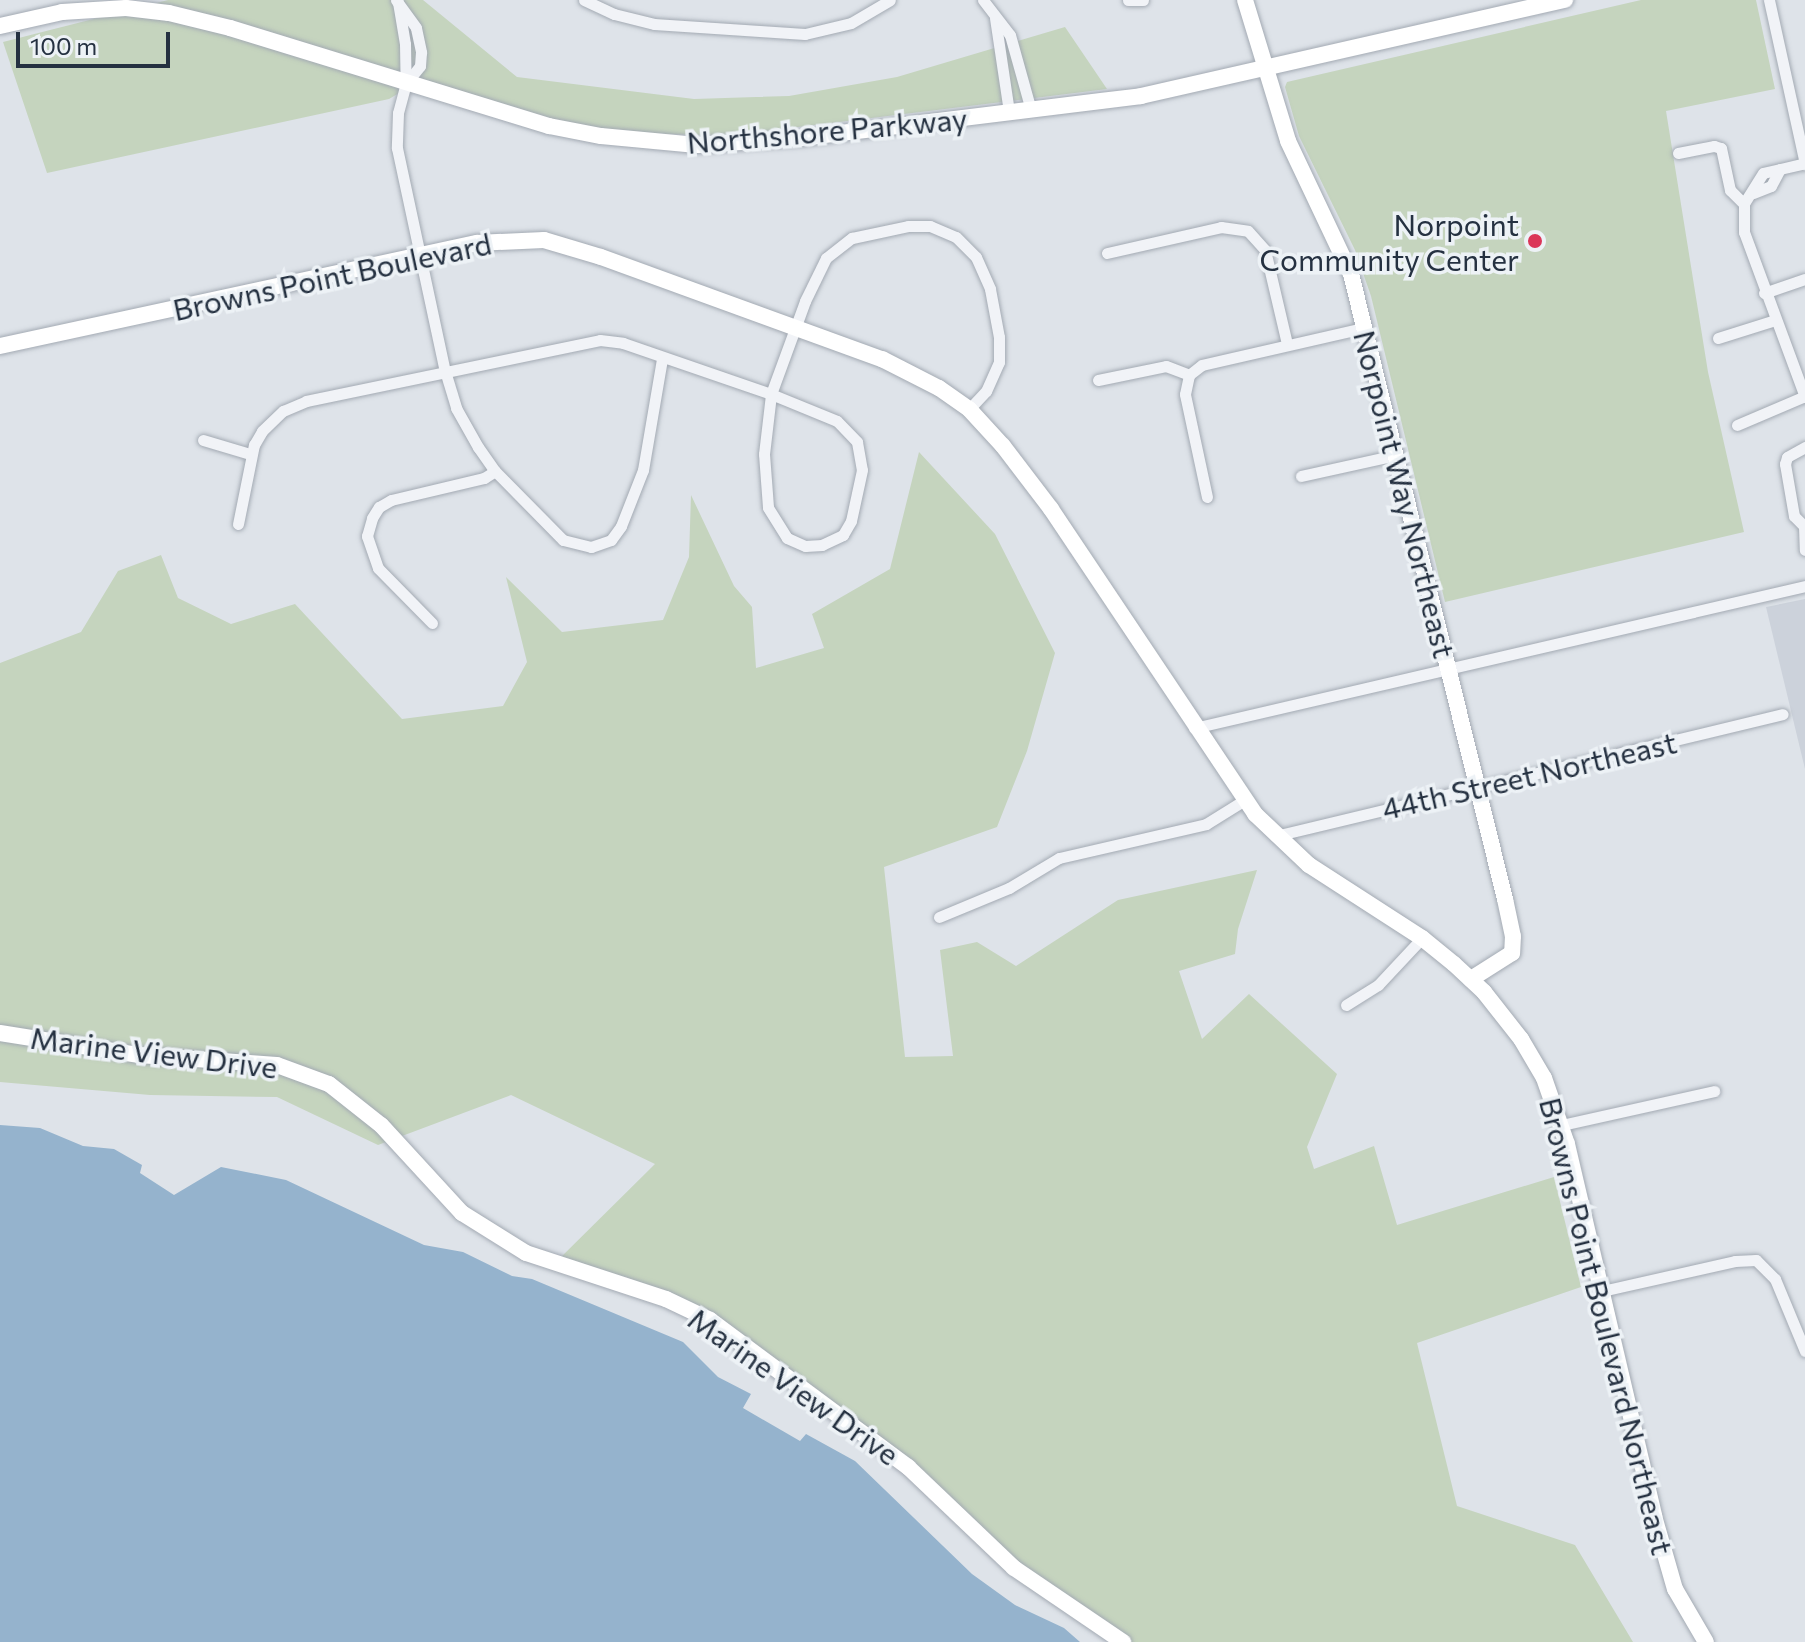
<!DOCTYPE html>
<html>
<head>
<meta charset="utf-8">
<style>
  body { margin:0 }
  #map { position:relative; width:1805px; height:1642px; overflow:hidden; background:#dee3e9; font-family:Commissioner,sans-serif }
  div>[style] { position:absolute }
  .built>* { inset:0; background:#ccd2db }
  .green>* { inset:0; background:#c5d4be }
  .water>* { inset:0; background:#95b3cd }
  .roads { filter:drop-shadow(0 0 2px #a3aab3) drop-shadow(0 0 2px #a3aab3) }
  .street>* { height:11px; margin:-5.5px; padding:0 5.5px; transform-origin:5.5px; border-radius:5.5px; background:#f1f3f7 }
  .secondary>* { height:16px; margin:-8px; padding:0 8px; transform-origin:8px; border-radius:8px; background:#fff }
  .dots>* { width:22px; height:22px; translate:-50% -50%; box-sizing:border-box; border:4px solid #edf2f6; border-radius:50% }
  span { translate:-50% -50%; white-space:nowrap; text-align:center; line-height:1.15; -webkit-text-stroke:7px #edf2f6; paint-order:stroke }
  .street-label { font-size:30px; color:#253141 }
  .poi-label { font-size:30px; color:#253141 }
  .right { translate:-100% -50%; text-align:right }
  .scale { position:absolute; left:16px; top:32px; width:154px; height:36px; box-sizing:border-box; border:4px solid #253141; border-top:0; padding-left:10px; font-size:24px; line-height:28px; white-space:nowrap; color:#253141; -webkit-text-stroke:6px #edf2f6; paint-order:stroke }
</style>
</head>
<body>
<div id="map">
  <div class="built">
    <i style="clip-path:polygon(1805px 599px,1805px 769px,1766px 607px)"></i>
  </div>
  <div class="green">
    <i style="clip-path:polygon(168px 0,423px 0,517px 77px,694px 99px,789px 96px,897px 77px,1065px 27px,1107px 89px,726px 136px,576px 131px,421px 80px,389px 99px,47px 173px,3px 42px)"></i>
    <i style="clip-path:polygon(1641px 0,1756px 0,1775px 89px,1666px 111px,1708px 372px,1744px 532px,1445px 602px,1371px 296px,1355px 250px,1299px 136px,1285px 87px,1287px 82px)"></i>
    <i style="clip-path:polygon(919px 452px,995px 534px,1055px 653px,1027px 751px,997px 827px,884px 867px,905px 1057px,953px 1056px,940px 950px,977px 942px,1016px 966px,1118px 900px,1257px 870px,1238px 929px,1235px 954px,1179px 971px,1202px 1039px,1249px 994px,1337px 1074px,1307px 1147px,1314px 1169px,1374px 1146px,1397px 1225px,1554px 1177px,1581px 1287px,1417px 1343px,1457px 1506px,1575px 1545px,1633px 1642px,1119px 1642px,834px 1415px,666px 1299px,554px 1264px,655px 1164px,511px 1095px,378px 1145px,277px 1097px,150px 1095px,0 1082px,0 663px,81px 632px,118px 571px,161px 555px,178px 598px,231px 624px,295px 604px,402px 719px,503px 706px,527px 662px,506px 577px,562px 632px,663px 620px,689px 557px,691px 495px,734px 586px,752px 607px,756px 668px,824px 648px,812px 614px,890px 569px)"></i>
  </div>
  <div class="water">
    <i style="clip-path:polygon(0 1125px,40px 1128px,83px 1146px,114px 1149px,142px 1165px,140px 1173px,174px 1195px,221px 1167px,286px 1180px,424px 1245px,463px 1252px,512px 1276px,532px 1279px,683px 1342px,718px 1377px,751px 1394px,743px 1408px,800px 1441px,806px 1434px,855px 1461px,972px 1574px,1015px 1605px,1064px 1628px,1080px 1642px,0 1642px)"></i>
  </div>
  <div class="roads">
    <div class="street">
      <i style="left:396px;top:0;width:34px;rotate:54deg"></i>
      <i style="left:416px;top:28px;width:25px;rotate:78deg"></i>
      <i style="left:421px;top:52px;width:14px;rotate:94deg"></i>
      <i style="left:420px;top:66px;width:22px;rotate:129deg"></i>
      <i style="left:406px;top:83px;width:31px;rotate:105deg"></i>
      <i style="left:398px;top:113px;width:35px;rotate:92deg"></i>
      <i style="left:397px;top:148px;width:228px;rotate:77.9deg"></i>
      <i style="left:445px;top:371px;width:39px;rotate:73deg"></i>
      <i style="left:456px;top:408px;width:45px;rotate:60.6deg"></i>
      <i style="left:478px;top:447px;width:29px;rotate:55deg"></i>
      <i style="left:495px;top:471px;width:97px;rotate:45.4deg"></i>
      <i style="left:563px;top:540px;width:29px;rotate:14deg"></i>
      <i style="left:591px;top:547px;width:21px;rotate:-19deg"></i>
      <i style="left:611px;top:540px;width:17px;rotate:-54deg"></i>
      <i style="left:621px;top:526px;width:60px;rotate:-68.6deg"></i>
      <i style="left:643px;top:470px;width:113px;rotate:-80.3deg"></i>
      <i style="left:584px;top:0;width:33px;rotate:25deg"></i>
      <i style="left:614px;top:14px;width:41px;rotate:14deg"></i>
      <i style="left:654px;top:24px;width:151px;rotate:3.8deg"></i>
      <i style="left:805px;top:34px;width:47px;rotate:-13.4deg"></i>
      <i style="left:851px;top:23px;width:45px;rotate:-30.5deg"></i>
      <i style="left:983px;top:0;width:44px;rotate:52.4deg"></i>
      <i style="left:1010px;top:35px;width:78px;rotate:74.4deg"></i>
      <i style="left:1128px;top:0;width:15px"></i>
      <i style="left:1769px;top:0;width:168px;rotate:77.6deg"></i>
      <i style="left:398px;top:2px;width:43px;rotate:80.5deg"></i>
      <i style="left:405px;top:44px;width:39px;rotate:89deg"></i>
      <i style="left:995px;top:18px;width:95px;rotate:81.5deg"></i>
      <i style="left:1678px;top:153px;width:37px;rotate:-11deg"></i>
      <i style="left:1714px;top:146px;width:7px;rotate:16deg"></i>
      <i style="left:1721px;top:148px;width:43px;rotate:77.9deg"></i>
      <i style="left:1730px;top:190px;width:20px;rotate:45deg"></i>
      <i style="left:1780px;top:169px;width:26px;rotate:-13deg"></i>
      <i style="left:1753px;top:193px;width:19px;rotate:-21deg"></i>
      <i style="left:1771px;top:186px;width:19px;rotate:-62deg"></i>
      <i style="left:1780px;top:169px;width:17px;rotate:167deg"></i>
      <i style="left:1763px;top:173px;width:36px;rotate:122deg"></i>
      <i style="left:1744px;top:204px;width:28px;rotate:90deg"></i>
      <i style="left:1744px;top:232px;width:176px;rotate:69.7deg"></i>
      <i style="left:1107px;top:253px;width:117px;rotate:-12.8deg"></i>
      <i style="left:1221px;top:227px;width:27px;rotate:8deg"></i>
      <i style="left:1248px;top:231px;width:25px;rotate:48deg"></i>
      <i style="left:1265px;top:250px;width:97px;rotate:76.8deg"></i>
      <i style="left:1764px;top:293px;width:43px;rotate:-18.9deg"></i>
      <i style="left:1718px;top:338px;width:60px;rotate:-17.5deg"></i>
      <i style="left:1098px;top:380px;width:69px;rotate:-11.6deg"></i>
      <i style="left:1166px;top:366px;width:25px;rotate:21deg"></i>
      <i style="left:771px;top:394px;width:71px;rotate:22.2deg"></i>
      <i style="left:837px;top:421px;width:29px;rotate:46deg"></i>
      <i style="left:857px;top:442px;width:28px;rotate:80deg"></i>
      <i style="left:862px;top:470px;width:52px;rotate:102.2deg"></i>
      <i style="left:851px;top:521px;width:16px;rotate:120deg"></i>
      <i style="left:843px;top:535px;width:23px;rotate:155deg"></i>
      <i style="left:822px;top:545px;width:17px;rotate:177deg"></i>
      <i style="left:805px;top:546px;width:20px;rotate:-156deg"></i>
      <i style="left:787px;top:538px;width:36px;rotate:-122deg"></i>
      <i style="left:768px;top:507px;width:53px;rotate:-94.3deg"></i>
      <i style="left:764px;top:454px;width:60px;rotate:-83.3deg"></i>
      <i style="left:1737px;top:425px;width:74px;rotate:-23.1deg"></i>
      <i style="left:203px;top:440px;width:49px;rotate:16.6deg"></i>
      <i style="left:1301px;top:476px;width:97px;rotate:-12.5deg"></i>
      <i style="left:1207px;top:497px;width:105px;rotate:-102.1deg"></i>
      <i style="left:1185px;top:394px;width:19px;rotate:-78deg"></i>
      <i style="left:1189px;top:375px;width:16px;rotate:-38deg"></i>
      <i style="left:1202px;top:365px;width:166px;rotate:-12.9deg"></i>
      <i style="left:238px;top:524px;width:81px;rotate:-78.6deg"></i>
      <i style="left:254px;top:445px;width:16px;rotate:-60deg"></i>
      <i style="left:262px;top:431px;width:29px;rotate:-44deg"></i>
      <i style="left:283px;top:411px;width:25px;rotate:-23deg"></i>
      <i style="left:306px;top:401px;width:300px;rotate:-11.7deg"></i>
      <i style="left:600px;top:340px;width:23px;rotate:7deg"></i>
      <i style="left:623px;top:343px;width:157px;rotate:19deg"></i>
      <i style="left:771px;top:394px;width:99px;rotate:-69.9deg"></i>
      <i style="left:805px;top:301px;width:48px;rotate:-64deg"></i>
      <i style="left:826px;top:258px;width:33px;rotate:-38deg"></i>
      <i style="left:852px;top:238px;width:57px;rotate:-12.1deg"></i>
      <i style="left:908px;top:226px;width:22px"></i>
      <i style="left:930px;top:226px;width:28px;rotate:23deg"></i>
      <i style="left:956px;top:237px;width:28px;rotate:45deg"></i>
      <i style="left:976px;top:257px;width:35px;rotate:66deg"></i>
      <i style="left:990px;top:289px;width:49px;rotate:79.4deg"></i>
      <i style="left:999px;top:337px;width:25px;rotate:90deg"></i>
      <i style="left:999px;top:362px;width:32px;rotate:114deg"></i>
      <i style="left:986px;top:391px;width:25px;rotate:133deg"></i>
      <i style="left:1804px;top:526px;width:14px;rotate:-135deg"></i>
      <i style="left:1794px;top:516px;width:53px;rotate:-99.8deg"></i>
      <i style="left:1785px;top:464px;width:7px;rotate:-74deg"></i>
      <i style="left:1787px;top:457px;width:21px;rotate:-29deg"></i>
      <i style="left:1804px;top:526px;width:24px;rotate:88deg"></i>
      <i style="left:432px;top:623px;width:77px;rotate:-134.5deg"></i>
      <i style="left:378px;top:568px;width:34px;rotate:-109deg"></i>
      <i style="left:367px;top:536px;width:19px;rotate:-74deg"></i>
      <i style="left:372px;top:518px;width:13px;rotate:-58deg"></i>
      <i style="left:379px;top:507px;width:14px;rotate:-30deg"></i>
      <i style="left:391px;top:500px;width:96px;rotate:-13.3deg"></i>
      <i style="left:484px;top:478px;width:13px;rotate:-32deg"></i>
      <i style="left:1194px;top:728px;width:627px;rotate:-13.08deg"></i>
      <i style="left:1275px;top:836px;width:522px;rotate:-13.5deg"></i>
      <i style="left:939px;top:917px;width:76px;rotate:-22.5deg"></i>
      <i style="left:1009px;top:888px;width:58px;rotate:-31deg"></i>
      <i style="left:1059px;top:858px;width:151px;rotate:-13deg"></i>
      <i style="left:1206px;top:824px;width:44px;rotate:-31.9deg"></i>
      <i style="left:1346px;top:1005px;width:38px;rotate:-32deg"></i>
      <i style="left:1378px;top:985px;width:64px;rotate:-46.9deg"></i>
      <i style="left:1562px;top:1125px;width:156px;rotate:-12.6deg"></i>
      <i style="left:1602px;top:1291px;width:136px;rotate:-12.7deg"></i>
      <i style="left:1735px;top:1261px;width:21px;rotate:-3deg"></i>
      <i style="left:1756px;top:1260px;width:27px;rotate:45deg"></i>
      <i style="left:1775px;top:1279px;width:78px;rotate:67.4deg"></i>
    </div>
    <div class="secondary">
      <i style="left:1245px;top:0;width:147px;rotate:73deg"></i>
      <i style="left:1288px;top:141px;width:147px;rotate:64.7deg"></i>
      <i style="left:1351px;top:274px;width:644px;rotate:76.16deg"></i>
      <i style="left:1505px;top:899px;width:38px;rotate:78deg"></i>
      <i style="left:1513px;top:936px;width:17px;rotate:93deg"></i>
      <i style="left:1512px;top:953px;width:49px;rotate:147.6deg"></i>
      <i style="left:0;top:26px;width:64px;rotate:-12.7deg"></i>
      <i style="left:62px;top:12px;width:64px;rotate:-3.6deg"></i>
      <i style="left:126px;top:8px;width:43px;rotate:6.6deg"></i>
      <i style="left:169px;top:13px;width:63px;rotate:13.8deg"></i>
      <i style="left:230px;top:28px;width:334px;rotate:17.1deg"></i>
      <i style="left:549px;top:126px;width:53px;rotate:10.9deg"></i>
      <i style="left:601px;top:136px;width:96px;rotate:5.4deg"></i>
      <i style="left:697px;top:145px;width:103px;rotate:-3.9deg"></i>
      <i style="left:800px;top:138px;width:344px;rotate:-7deg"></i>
      <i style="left:1141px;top:96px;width:435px;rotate:-12.8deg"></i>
      <i style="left:0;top:346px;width:488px;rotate:-12.2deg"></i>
      <i style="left:477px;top:243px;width:67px;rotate:-2.6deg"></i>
      <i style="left:544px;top:240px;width:59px;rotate:16.6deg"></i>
      <i style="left:601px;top:257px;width:299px;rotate:20deg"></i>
      <i style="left:882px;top:359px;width:64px;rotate:27deg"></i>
      <i style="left:939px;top:388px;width:37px;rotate:35deg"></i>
      <i style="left:969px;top:409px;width:50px;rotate:47.4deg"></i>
      <i style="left:1003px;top:446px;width:79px;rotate:52.7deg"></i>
      <i style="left:1051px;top:509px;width:367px;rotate:56.2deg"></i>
      <i style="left:1255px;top:814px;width:74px;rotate:43.4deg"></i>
      <i style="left:1309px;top:865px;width:135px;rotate:32.9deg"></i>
      <i style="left:1422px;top:938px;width:41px;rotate:39.1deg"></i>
      <i style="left:1454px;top:964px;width:41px;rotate:43deg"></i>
      <i style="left:1484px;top:992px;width:60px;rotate:51.8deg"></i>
      <i style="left:1521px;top:1039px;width:45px;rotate:59.5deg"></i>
      <i style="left:1544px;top:1078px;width:70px;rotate:70.8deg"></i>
      <i style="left:1567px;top:1144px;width:382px;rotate:76.8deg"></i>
      <i style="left:1654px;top:1516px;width:76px;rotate:74deg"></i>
      <i style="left:1675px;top:1589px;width:61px;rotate:59.7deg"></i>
      <i style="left:0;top:1033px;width:141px;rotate:9deg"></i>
      <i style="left:139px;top:1055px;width:138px;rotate:4.1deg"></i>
      <i style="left:277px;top:1065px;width:55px;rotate:20.1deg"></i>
      <i style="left:329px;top:1084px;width:66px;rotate:38.3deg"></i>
      <i style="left:381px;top:1125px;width:120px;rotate:47.4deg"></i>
      <i style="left:462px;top:1213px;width:75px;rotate:32deg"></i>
      <i style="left:526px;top:1253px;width:147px;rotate:18.2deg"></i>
      <i style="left:666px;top:1299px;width:49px;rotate:25.5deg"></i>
      <i style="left:710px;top:1320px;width:247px;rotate:36.6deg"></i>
      <i style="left:908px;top:1467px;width:146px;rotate:43.6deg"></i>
      <i style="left:1014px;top:1568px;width:132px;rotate:34.2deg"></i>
    </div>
  </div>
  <div class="dots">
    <i style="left:1535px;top:241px;background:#db3658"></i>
  </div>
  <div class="street-label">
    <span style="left:827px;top:130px;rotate:-5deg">Northshore Parkway</span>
    <span style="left:332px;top:276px;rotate:-12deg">Browns Point Boulevard</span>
    <span style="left:1405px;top:494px;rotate:76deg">Norpoint Way Northeast</span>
    <span style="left:1529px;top:775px;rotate:-13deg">44th Street Northeast</span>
    <span style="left:154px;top:1052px;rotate:7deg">Marine View Drive</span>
    <span style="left:1607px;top:1326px;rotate:76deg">Browns Point Boulevard Northeast</span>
    <span style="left:794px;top:1386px;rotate:35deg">Marine View Drive</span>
  </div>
  <div class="poi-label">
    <span class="right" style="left:1519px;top:241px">Norpoint<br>Community Center</span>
  </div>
  <div class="scale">100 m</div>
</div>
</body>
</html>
